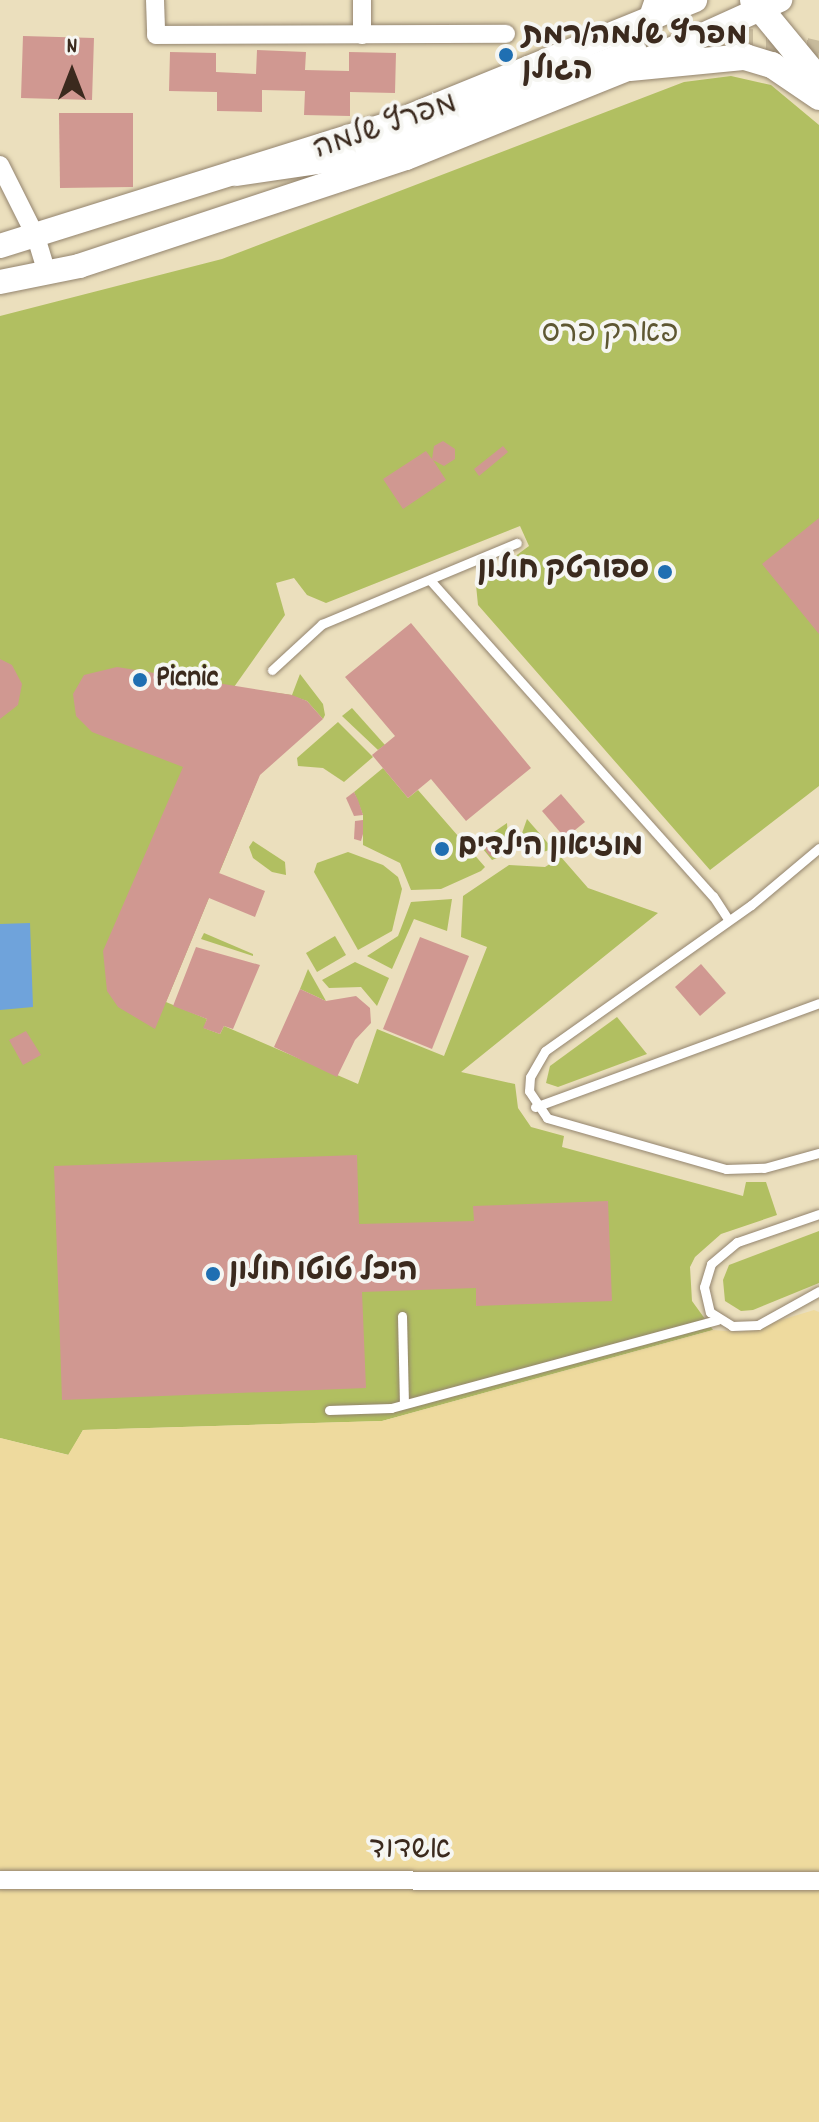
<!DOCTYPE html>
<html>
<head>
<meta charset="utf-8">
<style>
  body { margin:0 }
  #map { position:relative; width:819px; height:2122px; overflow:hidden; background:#ebdfbd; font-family:Dekko,"Playpen Sans Hebrew",sans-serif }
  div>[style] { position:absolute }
  .green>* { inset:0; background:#b1bf61 }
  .sand>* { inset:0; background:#eeda9e }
  .water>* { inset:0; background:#6fa3db }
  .building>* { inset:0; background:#d09891 }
  .round { border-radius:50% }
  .secondary-tunnel>* { height:26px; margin-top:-13px; transform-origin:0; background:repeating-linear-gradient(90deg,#c8bb9d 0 26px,transparent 0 39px) }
  .roads { filter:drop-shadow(0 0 2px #93846e) drop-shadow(0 0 2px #93846e) }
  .service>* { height:9px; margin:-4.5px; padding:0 4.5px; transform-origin:4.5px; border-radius:4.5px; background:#fff }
  .minor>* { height:18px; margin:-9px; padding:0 9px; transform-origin:9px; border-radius:9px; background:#fff }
  .tertiary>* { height:24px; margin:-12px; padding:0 12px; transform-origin:12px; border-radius:12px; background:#fff }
  .secondary>* { height:26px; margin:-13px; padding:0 13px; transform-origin:13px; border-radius:13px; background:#fff }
  .dots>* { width:22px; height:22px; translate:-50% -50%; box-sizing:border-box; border:4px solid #f6f6f2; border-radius:50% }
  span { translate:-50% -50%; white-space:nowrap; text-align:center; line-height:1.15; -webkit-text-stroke:8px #f6f6f2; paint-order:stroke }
  .poi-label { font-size:30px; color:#3b2a1e; font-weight:700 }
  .left { translate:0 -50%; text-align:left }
  .right { translate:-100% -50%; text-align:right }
  .street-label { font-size:30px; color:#3b2a1e }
  .park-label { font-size:30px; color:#5e5732 }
  .north { position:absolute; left:32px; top:32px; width:80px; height:80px; -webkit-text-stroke:6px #f6f6f2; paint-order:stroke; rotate:0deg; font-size:22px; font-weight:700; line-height:32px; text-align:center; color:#3b2a1e }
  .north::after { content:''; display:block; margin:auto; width:28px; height:36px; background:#3b2a1e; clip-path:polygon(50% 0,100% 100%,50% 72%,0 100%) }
</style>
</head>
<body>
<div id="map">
  <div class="green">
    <i style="clip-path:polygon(731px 76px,771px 85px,819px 125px,819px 786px,710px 870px,478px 605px,476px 585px,529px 546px,520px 526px,326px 603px,307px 595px,294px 578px,276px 583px,285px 615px,234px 687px,292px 695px,300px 674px,323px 704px,325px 715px,323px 719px,307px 701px,292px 696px,166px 1002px,207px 1019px,204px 1028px,220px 1034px,224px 1026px,358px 1084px,377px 1029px,444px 1056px,487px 947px,461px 937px,463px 896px,509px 865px,545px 867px,561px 857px,588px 888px,658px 913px,461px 1072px,515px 1084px,518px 1108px,531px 1127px,564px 1136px,562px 1147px,743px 1196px,746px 1182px,766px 1182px,777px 1215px,721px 1234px,695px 1257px,690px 1267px,692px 1301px,713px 1330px,382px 1421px,83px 1430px,69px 1455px,0 1438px,0 316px,222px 259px,684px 82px)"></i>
    <i style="clip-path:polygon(352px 708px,385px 745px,378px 750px,342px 716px)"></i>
    <i style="clip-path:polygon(338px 722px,373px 757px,344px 782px,323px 768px,298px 766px,297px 758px)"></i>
    <i style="clip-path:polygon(383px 768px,408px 798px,418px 790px,485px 867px,481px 871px,441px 889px,411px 890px,400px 863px,363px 845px,363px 815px,354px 792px)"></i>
    <i style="clip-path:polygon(527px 819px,553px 849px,536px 854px,525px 847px,521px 836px)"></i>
    <i style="clip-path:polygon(507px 823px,509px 853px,492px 860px,478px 843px)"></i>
    <i style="clip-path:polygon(253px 841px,285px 862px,286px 875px,272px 872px,253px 858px,249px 847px)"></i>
    <i style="clip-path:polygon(348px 852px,383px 865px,398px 877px,402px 889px,392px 931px,358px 950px,314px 872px,317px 863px)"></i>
    <i style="clip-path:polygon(452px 899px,447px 931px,414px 919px,392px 969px,367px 956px,398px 936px,411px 902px)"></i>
    <i style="clip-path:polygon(204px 933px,253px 954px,253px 956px,201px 939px)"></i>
    <i style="clip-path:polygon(335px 936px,346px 955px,317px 972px,306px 953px)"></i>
    <i style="clip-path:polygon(355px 962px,389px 978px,377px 1006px,361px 987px,329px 988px,322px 980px)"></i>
    <i style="clip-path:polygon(308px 969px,326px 1001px,300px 989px)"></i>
    <i style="clip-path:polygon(617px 1017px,647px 1054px,558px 1087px,546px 1083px,550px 1066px)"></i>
    <i style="clip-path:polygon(819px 1231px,819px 1283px,753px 1310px,741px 1311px,725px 1301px,723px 1280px,729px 1265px)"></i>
  </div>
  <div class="sand">
    <i style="clip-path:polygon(814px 1310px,819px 1312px,819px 2122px,0 2122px,0 1438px,68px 1455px,83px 1430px,382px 1421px,713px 1330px,741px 1332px)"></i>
  </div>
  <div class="water">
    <i style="clip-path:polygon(30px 923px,33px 1007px,0 1010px,0 924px)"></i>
  </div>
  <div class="building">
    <i style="clip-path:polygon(23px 36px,94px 38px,92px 100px,21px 98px)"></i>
    <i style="clip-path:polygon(257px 50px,306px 52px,305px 70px,349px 71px,349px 52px,396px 53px,395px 93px,350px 92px,350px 116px,304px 115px,305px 91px,262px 90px,262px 112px,217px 111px,217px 92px,169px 91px,170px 52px,216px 53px,216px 72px,256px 74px)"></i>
    <i style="clip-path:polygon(59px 113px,133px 113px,133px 187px,60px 188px)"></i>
    <i style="clip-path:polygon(443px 441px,455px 449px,455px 459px,444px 466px,433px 460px,446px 480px,403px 509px,383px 479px,426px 451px,432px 459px,434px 446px)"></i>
    <i style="clip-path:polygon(503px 446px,508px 452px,479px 476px,474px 469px)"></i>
    <i style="clip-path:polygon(819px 518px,819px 634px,762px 564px)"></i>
    <i style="clip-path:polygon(411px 623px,531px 768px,466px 821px,431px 779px,408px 798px,372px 755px,395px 736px,345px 677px)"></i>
    <i style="clip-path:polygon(0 659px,12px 665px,22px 684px,18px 705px,0 719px)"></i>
    <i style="clip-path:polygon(117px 667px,292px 695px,307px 701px,323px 719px,260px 775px,219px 873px,265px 891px,255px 917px,209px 898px,155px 1029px,118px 1007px,107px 991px,103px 951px,183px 767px,92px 732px,76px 716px,73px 694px,84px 675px)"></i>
    <i style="clip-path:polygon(354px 792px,358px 800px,363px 815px,354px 816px,346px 798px)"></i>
    <i style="clip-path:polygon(561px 794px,585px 822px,565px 838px,542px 811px)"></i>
    <i style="clip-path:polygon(363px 820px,363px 834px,361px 841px,354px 839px,355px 821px)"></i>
    <i class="round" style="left:485px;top:835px;width:22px;height:22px"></i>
    <i style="clip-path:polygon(420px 937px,469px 956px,432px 1049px,383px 1029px)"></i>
    <i style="clip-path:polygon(196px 947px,260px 965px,233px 1029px,224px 1026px,220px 1034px,203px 1028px,207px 1019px,173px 1006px)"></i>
    <i style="clip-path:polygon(701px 964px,726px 993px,700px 1016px,675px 987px)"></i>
    <i style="clip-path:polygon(300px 989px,326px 1001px,356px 996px,370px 1008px,371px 1023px,355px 1040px,337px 1077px,274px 1047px)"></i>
    <i style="clip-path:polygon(26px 1031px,41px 1055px,23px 1065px,9px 1040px)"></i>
    <i style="clip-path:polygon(357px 1155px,359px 1224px,474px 1221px,473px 1206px,608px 1201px,612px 1301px,476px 1306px,476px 1288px,362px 1292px,366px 1388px,62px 1400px,54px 1166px)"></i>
  </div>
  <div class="secondary-tunnel">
    <i style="left:688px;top:43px;width:79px;rotate:-0.7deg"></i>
    <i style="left:767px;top:42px;width:53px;rotate:13deg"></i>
  </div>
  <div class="roads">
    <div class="service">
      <i style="left:430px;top:580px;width:424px;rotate:48.2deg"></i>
      <i style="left:713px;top:896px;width:27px;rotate:57deg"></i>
      <i style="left:272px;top:670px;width:68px;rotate:-42.6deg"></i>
      <i style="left:322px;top:624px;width:211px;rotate:-22.6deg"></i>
      <i style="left:819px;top:848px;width:89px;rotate:140deg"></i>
      <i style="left:751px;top:905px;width:252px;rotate:144.7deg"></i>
      <i style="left:545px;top:1051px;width:30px;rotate:120deg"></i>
      <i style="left:530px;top:1077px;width:14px;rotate:94deg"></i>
      <i style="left:529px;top:1091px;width:32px;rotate:56deg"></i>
      <i style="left:547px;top:1118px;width:186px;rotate:15.9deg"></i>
      <i style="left:726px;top:1169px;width:38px;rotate:-2deg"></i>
      <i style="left:764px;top:1168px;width:57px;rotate:-15.3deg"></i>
      <i style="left:535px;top:1107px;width:302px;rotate:-20.1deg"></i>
      <i style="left:819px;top:1214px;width:87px;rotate:161.1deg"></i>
      <i style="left:737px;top:1242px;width:34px;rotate:140deg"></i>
      <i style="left:711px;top:1264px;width:24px;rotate:107deg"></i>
      <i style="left:704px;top:1287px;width:26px;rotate:77deg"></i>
      <i style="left:710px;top:1312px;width:26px;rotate:32deg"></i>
      <i style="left:732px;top:1326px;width:26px;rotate:-2deg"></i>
      <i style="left:758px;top:1325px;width:70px;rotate:-29.1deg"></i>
      <i style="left:402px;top:1316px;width:88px;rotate:88.7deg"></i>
      <i style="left:329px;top:1410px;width:62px;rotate:-1.8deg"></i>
      <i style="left:391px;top:1408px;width:338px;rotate:-15.1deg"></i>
    </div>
    <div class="minor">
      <i style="left:155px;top:0;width:35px;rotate:88deg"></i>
      <i style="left:156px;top:35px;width:350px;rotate:-0.2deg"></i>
      <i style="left:362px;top:0;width:35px;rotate:90deg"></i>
      <i style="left:0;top:165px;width:80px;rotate:63.4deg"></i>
      <i style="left:36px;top:237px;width:34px;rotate:73deg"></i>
      <i style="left:0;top:1880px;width:819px;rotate:0.07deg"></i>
    </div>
    <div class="tertiary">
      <i style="left:0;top:246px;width:414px;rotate:-17.4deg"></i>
      <i style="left:395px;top:122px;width:324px;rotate:-22.1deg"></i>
      <i style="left:0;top:282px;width:81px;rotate:-11.4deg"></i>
      <i style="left:79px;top:266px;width:344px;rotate:-18.3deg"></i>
      <i style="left:406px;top:158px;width:241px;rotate:-21.9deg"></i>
      <i style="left:630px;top:68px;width:165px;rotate:-24.4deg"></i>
    </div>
    <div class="secondary">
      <i style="left:753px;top:0;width:104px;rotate:50.5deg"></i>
      <i style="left:651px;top:20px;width:21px;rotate:-71deg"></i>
      <i style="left:630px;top:68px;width:116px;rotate:-5.5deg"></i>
      <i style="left:745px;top:57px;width:28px;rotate:17deg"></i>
      <i style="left:772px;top:65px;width:57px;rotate:34.2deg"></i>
      <i style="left:236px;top:173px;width:137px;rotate:-8.4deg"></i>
      <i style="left:372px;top:153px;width:281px;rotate:-21.1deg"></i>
    </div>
  </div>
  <div class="dots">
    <i style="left:506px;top:55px;background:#1f6fb2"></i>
    <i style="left:665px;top:572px;background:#1f6fb2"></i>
    <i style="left:140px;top:680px;background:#1f6fb2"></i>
    <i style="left:442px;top:849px;background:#1f6fb2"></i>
    <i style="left:213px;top:1274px;background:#1f6fb2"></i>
  </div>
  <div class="poi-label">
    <span class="left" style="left:522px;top:55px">מפרץ שלמה/רמת<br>הגולן</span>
    <span class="right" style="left:649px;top:572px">ספורטק חולון</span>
    <span class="left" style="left:156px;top:680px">Picnic</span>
    <span class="left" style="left:458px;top:849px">מוזיאון הילדים</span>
    <span class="left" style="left:229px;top:1274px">היכל טוטו חולון</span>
  </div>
  <div class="street-label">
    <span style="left:386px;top:129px;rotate:-19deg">מפרץ שלמה</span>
    <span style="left:410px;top:1852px">אשדוד</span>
  </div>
  <div class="park-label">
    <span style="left:610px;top:336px">פארק פרס</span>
  </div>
  <div class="north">N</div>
</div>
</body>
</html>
